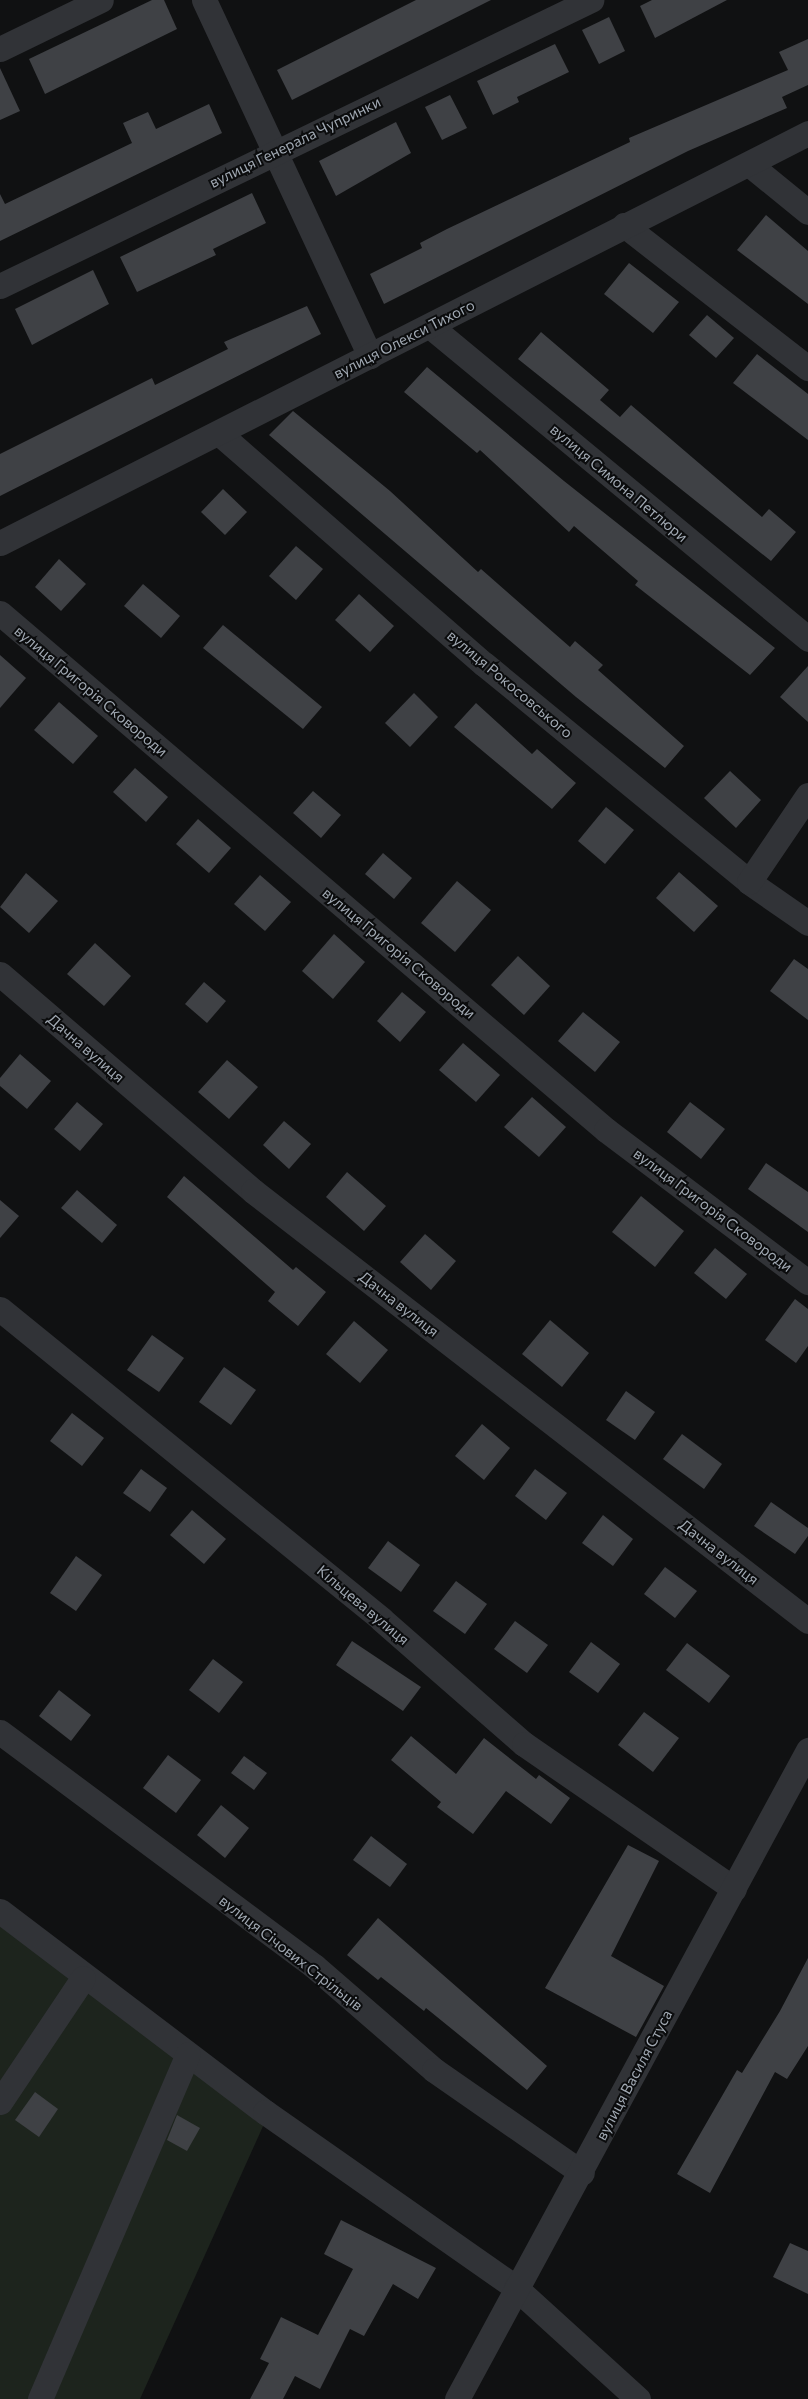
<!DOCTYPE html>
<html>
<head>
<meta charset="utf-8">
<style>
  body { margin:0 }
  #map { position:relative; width:808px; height:2399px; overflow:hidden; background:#101112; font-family:Commissioner,sans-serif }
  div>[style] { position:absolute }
  .green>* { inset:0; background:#1d241d }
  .building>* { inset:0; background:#3f4145 }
  .minor>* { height:25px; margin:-12.5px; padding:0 12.5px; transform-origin:12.5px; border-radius:12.5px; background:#313337 }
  span { translate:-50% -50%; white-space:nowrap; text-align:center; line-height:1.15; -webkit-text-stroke:4px #0b0c0d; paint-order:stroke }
  .street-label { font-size:15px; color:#a1a9b3 }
</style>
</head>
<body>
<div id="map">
  <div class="green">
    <i style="clip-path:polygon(0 1912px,264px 2124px,140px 2399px,0 2399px)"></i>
  </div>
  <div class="building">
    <i style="clip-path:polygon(152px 0,164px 0,177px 29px,45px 94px,29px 59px)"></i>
    <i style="clip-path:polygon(416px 0,491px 0,292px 100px,277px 70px)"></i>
    <i style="clip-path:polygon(652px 0,727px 0,655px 38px,640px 6px)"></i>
    <i style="clip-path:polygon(609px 17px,625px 51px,599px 64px,582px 30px)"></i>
    <i style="clip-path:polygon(808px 39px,808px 85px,782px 97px,787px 108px,688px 151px,384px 304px,370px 274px,422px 248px,420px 243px,447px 229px,630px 142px,629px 138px,788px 70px,779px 52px)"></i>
    <i style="clip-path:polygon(555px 44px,569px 72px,517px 97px,519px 102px,493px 115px,477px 81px)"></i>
    <i style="clip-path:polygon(0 68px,20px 111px,0 120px)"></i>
    <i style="clip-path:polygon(450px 95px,467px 128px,442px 140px,425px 107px)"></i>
    <i style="clip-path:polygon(209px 104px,222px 133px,0 241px,0 194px,5px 204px,132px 143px,123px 123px,148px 112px,156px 129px)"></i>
    <i style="clip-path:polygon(396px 122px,411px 153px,336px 196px,319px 161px)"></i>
    <i style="clip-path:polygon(252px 193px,266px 223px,213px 249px,216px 255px,137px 292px,120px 257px)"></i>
    <i style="clip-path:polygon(766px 215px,808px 251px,808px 304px,737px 250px)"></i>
    <i style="clip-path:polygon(629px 263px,679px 302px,653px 333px,604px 294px)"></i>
    <i style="clip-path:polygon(93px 270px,109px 304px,32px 345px,15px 309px)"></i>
    <i style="clip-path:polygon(307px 306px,321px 334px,0 496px,0 454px,152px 378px,155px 385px,228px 349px,224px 342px)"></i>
    <i style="clip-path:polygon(707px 315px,734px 338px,716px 358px,689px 335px)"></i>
    <i style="clip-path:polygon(541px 332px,609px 390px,600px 400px,620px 417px,631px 405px,762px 517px,769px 509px,796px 532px,771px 561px,518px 359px)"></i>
    <i style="clip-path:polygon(757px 354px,808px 394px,808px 440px,733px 383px)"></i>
    <i style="clip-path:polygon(427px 367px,564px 481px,775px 648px,750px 675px,635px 585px,638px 581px,574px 526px,569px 532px,480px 450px,477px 453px,404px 392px)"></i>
    <i style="clip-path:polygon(293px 411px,390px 491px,478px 572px,481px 569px,570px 647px,575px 641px,603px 665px,598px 670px,684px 746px,665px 768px,576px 697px,269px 435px)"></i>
    <i style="clip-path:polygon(223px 489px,247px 512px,225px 535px,201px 512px)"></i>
    <i style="clip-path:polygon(296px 546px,323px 569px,296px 600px,269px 576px)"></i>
    <i style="clip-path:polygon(59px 559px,86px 584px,61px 611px,35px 587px)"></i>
    <i style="clip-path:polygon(143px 584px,180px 616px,161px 638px,124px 606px)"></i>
    <i style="clip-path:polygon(359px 594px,394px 626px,370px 652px,335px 620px)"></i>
    <i style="clip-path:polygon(223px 625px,322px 707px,303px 729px,203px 648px)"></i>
    <i style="clip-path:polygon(0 655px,26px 678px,0 708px)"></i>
    <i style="clip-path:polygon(808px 666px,808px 722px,780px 697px)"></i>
    <i style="clip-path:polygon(414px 693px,438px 717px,410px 747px,385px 723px)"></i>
    <i style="clip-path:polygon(59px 702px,98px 736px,73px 764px,34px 730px)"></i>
    <i style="clip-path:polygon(476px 703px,532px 754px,537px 749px,576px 783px,552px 809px,454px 727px)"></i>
    <i style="clip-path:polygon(135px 768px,168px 797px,146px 822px,113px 792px)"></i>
    <i style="clip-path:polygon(730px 771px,761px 800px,736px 828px,704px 798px)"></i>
    <i style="clip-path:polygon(313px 791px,341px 815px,321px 838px,293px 813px)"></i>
    <i style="clip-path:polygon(606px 807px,634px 830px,605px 864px,578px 841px)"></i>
    <i style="clip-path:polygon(198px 819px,231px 848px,209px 873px,176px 844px)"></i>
    <i style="clip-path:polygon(383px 853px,412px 878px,394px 899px,365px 874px)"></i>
    <i style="clip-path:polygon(679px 872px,718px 906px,694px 932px,656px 898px)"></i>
    <i style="clip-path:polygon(26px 873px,58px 901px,29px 933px,0 907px)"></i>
    <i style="clip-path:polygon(260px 875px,291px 902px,265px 931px,234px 904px)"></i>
    <i style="clip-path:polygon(457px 881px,491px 910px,455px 952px,421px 923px)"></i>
    <i style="clip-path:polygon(334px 934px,365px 962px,333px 999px,302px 971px)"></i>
    <i style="clip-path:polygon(95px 943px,131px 976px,104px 1006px,67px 974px)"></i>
    <i style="clip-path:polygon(518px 956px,550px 986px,524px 1015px,491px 985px)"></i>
    <i style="clip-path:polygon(794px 959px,808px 969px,808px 1020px,770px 991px)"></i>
    <i style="clip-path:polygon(204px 982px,226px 1001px,207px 1023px,185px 1004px)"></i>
    <i style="clip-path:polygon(402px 992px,426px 1012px,400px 1042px,377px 1021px)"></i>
    <i style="clip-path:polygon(583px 1012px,620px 1042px,595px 1072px,558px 1041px)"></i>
    <i style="clip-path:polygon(463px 1043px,500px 1075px,476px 1102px,439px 1070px)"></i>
    <i style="clip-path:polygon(20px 1054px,51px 1081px,27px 1109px,0 1086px,0 1078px)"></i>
    <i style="clip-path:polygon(227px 1060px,258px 1087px,229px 1119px,198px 1092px)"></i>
    <i style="clip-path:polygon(532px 1097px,566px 1127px,539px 1157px,504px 1127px)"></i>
    <i style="clip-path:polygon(77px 1102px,103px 1124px,80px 1151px,54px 1129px)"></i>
    <i style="clip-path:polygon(690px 1102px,725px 1129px,701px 1159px,667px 1132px)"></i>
    <i style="clip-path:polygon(284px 1121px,311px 1144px,289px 1169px,263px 1145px)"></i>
    <i style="clip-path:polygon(766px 1163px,808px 1192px,808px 1232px,748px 1189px)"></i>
    <i style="clip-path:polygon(347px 1172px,386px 1206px,364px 1231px,326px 1197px)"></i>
    <i style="clip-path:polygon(184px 1176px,293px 1270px,296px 1267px,326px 1292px,298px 1326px,268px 1301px,275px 1292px,167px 1197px)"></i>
    <i style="clip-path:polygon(77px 1190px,117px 1225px,102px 1243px,61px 1208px)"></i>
    <i style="clip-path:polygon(641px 1196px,684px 1231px,655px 1267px,612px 1232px)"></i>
    <i style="clip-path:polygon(0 1200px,19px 1216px,0 1238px)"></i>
    <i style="clip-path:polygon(425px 1234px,456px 1261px,431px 1290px,400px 1262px)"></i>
    <i style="clip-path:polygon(715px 1248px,747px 1274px,726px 1299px,694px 1273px)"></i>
    <i style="clip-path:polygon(795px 1299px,808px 1309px,808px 1346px,796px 1363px,765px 1340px)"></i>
    <i style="clip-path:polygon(550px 1320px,589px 1353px,562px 1387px,522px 1354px)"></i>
    <i style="clip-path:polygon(354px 1321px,388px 1350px,360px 1383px,326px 1354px)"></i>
    <i style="clip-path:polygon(152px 1335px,184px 1358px,159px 1392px,127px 1370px)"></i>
    <i style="clip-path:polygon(224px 1367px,256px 1390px,231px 1425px,199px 1402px)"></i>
    <i style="clip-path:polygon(626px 1391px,655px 1412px,635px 1440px,606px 1420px)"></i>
    <i style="clip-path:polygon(72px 1413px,104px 1438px,82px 1466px,50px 1441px)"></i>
    <i style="clip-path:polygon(482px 1424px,510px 1448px,484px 1480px,455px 1456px)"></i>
    <i style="clip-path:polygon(682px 1434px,722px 1464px,704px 1489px,663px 1459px)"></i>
    <i style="clip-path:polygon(141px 1469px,167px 1488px,150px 1512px,123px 1493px)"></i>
    <i style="clip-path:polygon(535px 1469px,567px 1493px,546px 1520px,515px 1496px)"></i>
    <i style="clip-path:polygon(771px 1502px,808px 1528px,808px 1536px,795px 1554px,754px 1526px)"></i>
    <i style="clip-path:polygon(192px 1510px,226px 1539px,204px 1564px,170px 1535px)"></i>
    <i style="clip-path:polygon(603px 1515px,633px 1539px,613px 1566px,582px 1543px)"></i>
    <i style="clip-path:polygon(388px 1541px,420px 1565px,401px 1592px,368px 1568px)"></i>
    <i style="clip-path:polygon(76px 1556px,102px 1575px,76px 1611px,50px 1593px)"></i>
    <i style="clip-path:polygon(665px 1567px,697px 1591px,675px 1618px,644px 1594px)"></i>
    <i style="clip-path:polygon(456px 1581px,487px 1604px,465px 1634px,433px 1611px)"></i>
    <i style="clip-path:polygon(515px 1621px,548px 1645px,527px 1673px,494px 1649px)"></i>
    <i style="clip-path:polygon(352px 1641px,421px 1687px,403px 1711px,336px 1665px)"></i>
    <i style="clip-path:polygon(591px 1642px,620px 1664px,598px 1693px,569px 1672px)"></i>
    <i style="clip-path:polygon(687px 1643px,730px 1676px,709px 1703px,666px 1670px)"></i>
    <i style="clip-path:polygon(213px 1659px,243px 1682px,219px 1713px,189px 1690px)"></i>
    <i style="clip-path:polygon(59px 1690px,91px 1715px,71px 1741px,39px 1716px)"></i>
    <i style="clip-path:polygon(644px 1712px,679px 1738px,653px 1772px,618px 1745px)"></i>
    <i style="clip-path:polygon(411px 1736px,456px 1774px,484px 1738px,536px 1779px,539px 1775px,570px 1798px,551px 1824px,506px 1791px,473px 1834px,437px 1807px,441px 1802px,391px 1760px)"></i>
    <i style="clip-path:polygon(168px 1755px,201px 1780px,176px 1813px,143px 1788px)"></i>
    <i style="clip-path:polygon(244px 1756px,267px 1773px,254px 1790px,231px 1773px)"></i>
    <i style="clip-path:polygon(221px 1805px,249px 1828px,225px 1858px,197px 1835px)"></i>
    <i style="clip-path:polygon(371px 1836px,407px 1864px,390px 1887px,353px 1860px)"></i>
    <i style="clip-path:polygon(628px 1845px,659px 1861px,611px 1956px,664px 1986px,636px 2037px,545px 1988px)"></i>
    <i style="clip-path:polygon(378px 1918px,547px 2066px,527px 2090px,426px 2008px,424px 2011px,381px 1977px,378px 1980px,347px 1955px)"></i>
    <i style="clip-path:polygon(808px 1958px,808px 2046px,787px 2079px,775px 2072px,710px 2193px,677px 2174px,737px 2070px,742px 2073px,780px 2011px)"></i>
    <i style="clip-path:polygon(35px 2092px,58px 2109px,39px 2137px,15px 2120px)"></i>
    <i style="clip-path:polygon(177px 2115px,200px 2128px,187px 2151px,167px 2140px)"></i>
    <i style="clip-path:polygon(341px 2220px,436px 2268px,418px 2299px,393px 2284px,364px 2336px,350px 2329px,320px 2389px,295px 2376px,283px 2399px,250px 2399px,269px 2363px,260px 2359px,281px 2317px,318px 2335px,353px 2269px,324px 2254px)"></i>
    <i style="clip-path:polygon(790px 2243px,808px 2251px,808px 2294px,773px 2277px)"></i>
  </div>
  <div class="minor">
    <i style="left:204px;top:0;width:393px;rotate:65deg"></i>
    <i style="left:0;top:49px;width:112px;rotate:-25.9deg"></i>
    <i style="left:749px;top:164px;width:76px;rotate:39.1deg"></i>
    <i style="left:624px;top:225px;width:233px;rotate:37.9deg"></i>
    <i style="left:0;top:286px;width:657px;rotate:-25.82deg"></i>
    <i style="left:430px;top:326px;width:491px;rotate:39.6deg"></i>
    <i style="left:220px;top:434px;width:350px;rotate:41.1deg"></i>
    <i style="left:484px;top:664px;width:343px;rotate:39.4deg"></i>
    <i style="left:749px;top:882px;width:72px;rotate:34.8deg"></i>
    <i style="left:0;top:543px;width:906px;rotate:-26.9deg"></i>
    <i style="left:0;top:613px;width:797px;rotate:40.47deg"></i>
    <i style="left:606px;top:1130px;width:253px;rotate:37deg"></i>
    <i style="left:749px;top:882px;width:105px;rotate:-55.9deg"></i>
    <i style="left:0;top:974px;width:333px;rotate:40.6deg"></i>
    <i style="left:253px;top:1191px;width:702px;rotate:37.77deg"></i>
    <i style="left:0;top:1309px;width:491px;rotate:39.1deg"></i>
    <i style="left:381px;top:1619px;width:190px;rotate:41.2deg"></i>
    <i style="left:524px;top:1744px;width:255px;rotate:34.6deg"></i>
    <i style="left:0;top:1732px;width:392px;rotate:36.7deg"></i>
    <i style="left:314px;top:1966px;width:159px;rotate:40.9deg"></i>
    <i style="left:434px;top:2070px;width:180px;rotate:34.8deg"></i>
    <i style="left:0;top:1911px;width:333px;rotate:37.2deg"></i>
    <i style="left:265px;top:2112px;width:307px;rotate:35deg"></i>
    <i style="left:516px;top:2288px;width:165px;rotate:42.3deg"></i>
    <i style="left:0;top:2102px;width:149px;rotate:-56.2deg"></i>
    <i style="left:40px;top:2399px;width:375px;rotate:-66.8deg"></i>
    <i style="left:457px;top:2399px;width:738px;rotate:-61.59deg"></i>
  </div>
  <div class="street-label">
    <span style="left:295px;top:142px;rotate:-26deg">вулиця Генерала Чупринки</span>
    <span style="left:404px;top:339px;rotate:-27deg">вулиця Олекси Тихого</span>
    <span style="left:619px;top:483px;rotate:40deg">вулиця Симона Петлюри</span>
    <span style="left:510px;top:684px;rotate:40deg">вулиця Рокосовського</span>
    <span style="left:91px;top:691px;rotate:40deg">вулиця Григорія Сковороди</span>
    <span style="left:399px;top:953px;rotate:40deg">вулиця Григорія Сковороди</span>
    <span style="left:86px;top:1048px;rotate:41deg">Дачна вулиця</span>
    <span style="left:713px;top:1210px;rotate:37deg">вулиця Григорія Сковороди</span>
    <span style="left:399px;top:1304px;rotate:38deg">Дачна вулиця</span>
    <span style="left:719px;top:1552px;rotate:38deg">Дачна вулиця</span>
    <span style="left:363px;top:1605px;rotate:40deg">Кільцева вулиця</span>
    <span style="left:291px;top:1953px;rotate:38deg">вулиця Січових Стрільців</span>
    <span style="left:634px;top:2075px;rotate:-62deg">вулиця Василя Стуса</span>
  </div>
</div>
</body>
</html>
